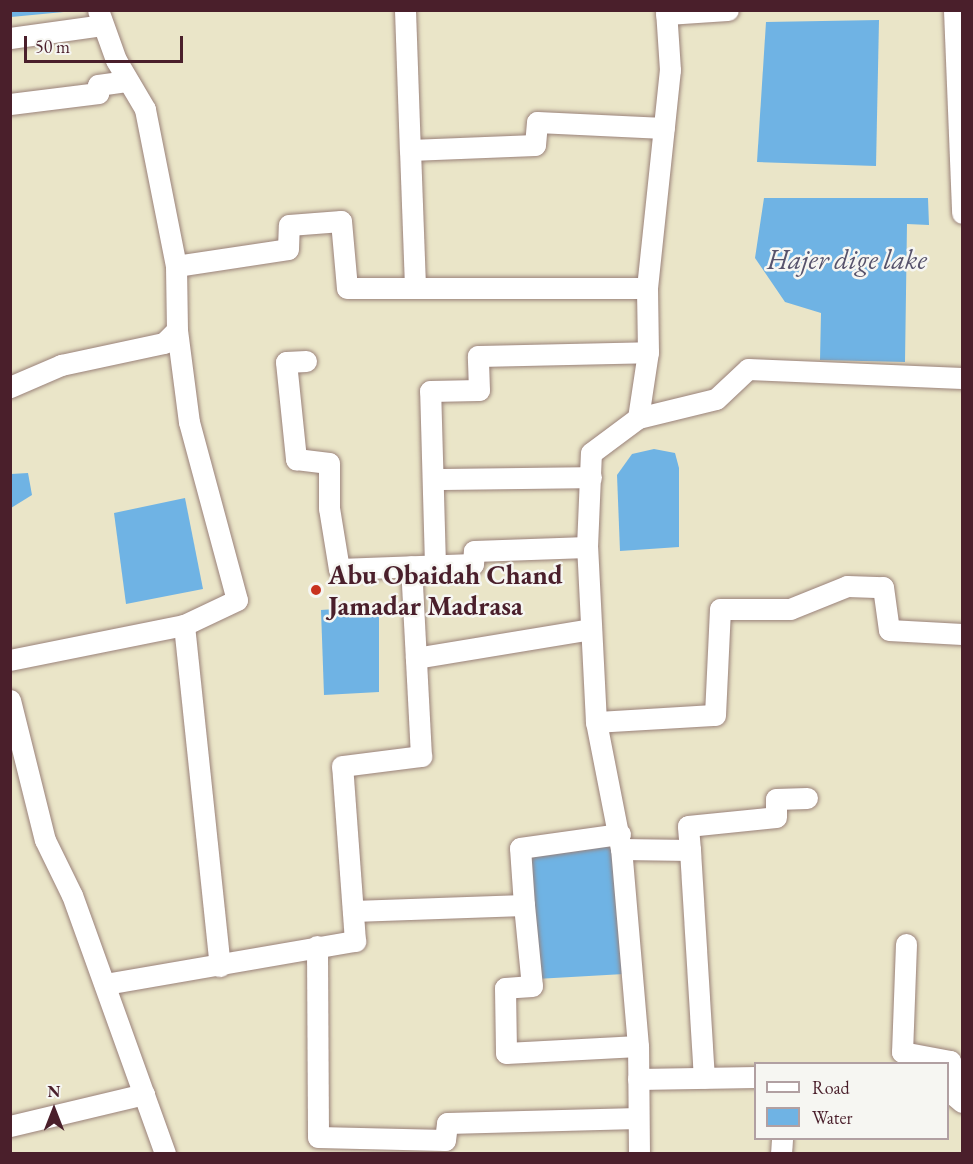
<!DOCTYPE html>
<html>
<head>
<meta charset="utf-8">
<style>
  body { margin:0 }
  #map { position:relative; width:973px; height:1164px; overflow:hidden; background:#eae5c8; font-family:"EB Garamond",serif }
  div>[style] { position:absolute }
  .water>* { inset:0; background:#6fb3e4 }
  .roads { filter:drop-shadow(0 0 2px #9a827a) drop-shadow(0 0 2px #9a827a) }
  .minor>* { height:21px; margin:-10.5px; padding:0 10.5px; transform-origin:10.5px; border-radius:10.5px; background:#fff }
  .dots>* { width:16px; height:16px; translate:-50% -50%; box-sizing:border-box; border:3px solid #f6f6f2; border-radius:50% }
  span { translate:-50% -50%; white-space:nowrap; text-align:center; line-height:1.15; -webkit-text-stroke:5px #f6f6f2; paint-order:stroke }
  .poi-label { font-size:27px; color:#4a1f2b; font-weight:700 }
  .left { translate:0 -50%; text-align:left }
  .water-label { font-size:28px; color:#57536c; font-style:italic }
  .frame { position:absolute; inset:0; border:12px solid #4a1f2b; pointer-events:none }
  .legend { position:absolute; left:754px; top:1062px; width:195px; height:78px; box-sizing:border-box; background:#f6f6f2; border:2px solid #b1a0a2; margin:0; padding:8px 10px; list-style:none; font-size:18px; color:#4a1f2b }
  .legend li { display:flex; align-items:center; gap:12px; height:30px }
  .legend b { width:30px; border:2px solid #b1a0a2 }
  .north { position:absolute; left:24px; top:1080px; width:60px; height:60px; -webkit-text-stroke:4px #f6f6f2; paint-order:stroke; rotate:0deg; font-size:16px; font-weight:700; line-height:24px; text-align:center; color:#4a1f2b }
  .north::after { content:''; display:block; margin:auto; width:21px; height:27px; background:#4a1f2b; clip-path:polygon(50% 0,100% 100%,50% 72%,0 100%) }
  .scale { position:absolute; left:24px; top:36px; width:159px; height:27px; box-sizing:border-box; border:3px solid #4a1f2b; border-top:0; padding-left:8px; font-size:18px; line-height:21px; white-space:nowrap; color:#4a1f2b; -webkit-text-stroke:4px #f6f6f2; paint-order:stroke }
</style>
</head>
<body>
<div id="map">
  <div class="water">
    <i style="clip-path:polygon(11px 10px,74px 10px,74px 11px,11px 17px)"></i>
    <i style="clip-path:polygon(879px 20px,876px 166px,757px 162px,766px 22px)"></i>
    <i style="clip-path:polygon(764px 198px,928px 198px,929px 225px,907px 224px,905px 362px,820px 360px,821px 313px,785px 302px,755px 258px)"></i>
    <i style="clip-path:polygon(654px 449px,675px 453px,679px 468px,679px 547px,620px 551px,617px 475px,632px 454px)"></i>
    <i style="clip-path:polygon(28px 473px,32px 495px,11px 508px,11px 474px)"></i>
    <i style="clip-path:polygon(185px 498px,203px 589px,126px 604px,114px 513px)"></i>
    <i style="clip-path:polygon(379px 606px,379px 692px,324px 695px,321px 610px)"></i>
    <i style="clip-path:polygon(613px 842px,624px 974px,536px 979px,525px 854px)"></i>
  </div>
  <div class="roads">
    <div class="minor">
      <i style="left:405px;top:10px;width:140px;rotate:88deg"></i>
      <i style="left:410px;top:150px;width:125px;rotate:-2.3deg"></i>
      <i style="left:535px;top:145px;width:23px;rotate:-85deg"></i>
      <i style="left:537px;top:122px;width:127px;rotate:2.7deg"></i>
      <i style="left:954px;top:10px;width:203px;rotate:87.7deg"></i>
      <i style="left:666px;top:14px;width:62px;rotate:-3.7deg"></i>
      <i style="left:10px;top:38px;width:93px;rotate:-8deg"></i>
      <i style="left:10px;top:104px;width:89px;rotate:-7.1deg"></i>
      <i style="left:98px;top:93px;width:8px;rotate:-90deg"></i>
      <i style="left:98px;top:85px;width:30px;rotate:-8deg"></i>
      <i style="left:410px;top:150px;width:138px;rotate:87.9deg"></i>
      <i style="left:176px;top:266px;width:113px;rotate:-8.6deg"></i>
      <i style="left:288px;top:249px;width:24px;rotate:-88deg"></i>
      <i style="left:289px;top:225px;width:52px;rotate:-4.4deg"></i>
      <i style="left:341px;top:221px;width:67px;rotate:84.9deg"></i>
      <i style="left:347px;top:288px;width:300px"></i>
      <i style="left:177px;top:330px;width:93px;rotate:82.6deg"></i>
      <i style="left:189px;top:422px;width:184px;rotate:74.9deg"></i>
      <i style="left:237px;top:600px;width:59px;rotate:154.7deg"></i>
      <i style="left:306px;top:361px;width:20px;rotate:177deg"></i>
      <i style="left:286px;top:362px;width:98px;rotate:84.1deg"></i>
      <i style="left:296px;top:459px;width:33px;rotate:7deg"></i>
      <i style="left:329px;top:463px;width:45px;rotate:90deg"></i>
      <i style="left:329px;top:508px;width:62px;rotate:80.7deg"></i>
      <i style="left:339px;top:569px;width:134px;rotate:-2.1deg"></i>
      <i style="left:473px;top:564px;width:13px;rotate:-86deg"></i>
      <i style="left:474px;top:551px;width:113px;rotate:-2deg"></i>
      <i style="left:10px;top:387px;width:56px;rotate:-23.3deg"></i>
      <i style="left:61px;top:365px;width:105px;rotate:-12.1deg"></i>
      <i style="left:164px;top:343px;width:18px;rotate:-45deg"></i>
      <i style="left:177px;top:330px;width:64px;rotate:-90.9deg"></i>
      <i style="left:176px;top:266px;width:160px;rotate:-101.2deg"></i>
      <i style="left:145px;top:109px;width:57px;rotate:-120.6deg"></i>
      <i style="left:116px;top:60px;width:53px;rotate:-109.8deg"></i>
      <i style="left:638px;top:418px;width:80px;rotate:-13.7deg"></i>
      <i style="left:716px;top:399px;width:44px;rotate:-43.2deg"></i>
      <i style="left:748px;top:369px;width:214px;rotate:2.4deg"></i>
      <i style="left:433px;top:479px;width:158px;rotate:-0.7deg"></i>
      <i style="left:435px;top:565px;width:174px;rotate:-91.6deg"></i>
      <i style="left:430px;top:391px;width:49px;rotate:-1.2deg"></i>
      <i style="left:479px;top:390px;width:34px;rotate:-92deg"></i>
      <i style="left:478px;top:356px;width:170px;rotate:-1.3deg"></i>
      <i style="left:416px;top:658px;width:177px;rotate:-9.4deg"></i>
      <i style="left:10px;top:660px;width:177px;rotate:-11.4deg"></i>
      <i style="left:184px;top:625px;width:343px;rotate:84deg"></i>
      <i style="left:10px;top:700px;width:144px;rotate:76deg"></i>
      <i style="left:45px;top:840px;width:61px;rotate:63.9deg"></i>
      <i style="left:72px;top:895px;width:275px;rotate:70.2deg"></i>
      <i style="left:596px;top:722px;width:119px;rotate:-3.4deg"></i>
      <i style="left:715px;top:715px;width:106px;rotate:-87.3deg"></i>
      <i style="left:720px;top:609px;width:70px"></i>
      <i style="left:790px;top:609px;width:61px;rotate:-22deg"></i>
      <i style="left:847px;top:586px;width:36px;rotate:2deg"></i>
      <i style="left:883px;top:587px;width:43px;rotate:82.1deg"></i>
      <i style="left:889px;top:630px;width:73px;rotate:3.1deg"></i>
      <i style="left:621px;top:849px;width:69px;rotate:0.8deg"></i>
      <i style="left:690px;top:850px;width:24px;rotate:-95deg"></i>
      <i style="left:688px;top:826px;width:88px;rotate:-5.8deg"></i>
      <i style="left:776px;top:817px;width:18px;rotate:-90deg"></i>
      <i style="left:776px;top:799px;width:31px;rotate:-2deg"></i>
      <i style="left:690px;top:850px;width:228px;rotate:86.5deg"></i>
      <i style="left:524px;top:905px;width:81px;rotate:84.4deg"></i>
      <i style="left:532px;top:986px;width:27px;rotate:176deg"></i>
      <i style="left:505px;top:988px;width:65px;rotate:89.1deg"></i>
      <i style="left:506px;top:1053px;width:132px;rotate:-3deg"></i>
      <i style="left:353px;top:911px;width:171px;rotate:-2deg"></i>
      <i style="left:524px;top:905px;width:57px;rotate:-94deg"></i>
      <i style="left:520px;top:848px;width:101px;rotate:-8deg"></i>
      <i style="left:906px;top:944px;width:108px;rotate:92.1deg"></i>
      <i style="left:902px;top:1052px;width:49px;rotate:10.6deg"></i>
      <i style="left:950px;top:1061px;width:35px;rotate:82deg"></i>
      <i style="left:955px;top:1096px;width:9px;rotate:41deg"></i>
      <i style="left:317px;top:946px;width:191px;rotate:89.7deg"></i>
      <i style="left:318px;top:1137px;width:127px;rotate:1.4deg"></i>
      <i style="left:445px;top:1140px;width:17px;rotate:-83deg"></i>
      <i style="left:447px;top:1123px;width:191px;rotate:-1.5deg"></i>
      <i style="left:105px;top:984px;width:254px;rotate:-9.8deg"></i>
      <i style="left:355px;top:941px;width:175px;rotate:-94.2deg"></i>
      <i style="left:342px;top:766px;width:80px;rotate:-7.2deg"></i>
      <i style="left:421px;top:756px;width:190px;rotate:-93deg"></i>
      <i style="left:638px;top:1079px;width:118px;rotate:-1deg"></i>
      <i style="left:10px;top:1126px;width:138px;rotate:-13.4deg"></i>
      <i style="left:639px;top:1154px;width:108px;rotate:-90.5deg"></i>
      <i style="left:638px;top:1046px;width:198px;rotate:-94.9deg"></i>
      <i style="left:621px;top:849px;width:129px;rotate:-101.1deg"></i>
      <i style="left:596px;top:722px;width:175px;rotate:-92.9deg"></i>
      <i style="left:587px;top:547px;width:94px;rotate:-87.6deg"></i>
      <i style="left:591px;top:453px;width:59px;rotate:-36.7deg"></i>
      <i style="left:638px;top:418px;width:67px;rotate:-81.4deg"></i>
      <i style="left:648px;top:352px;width:64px;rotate:-90.9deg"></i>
      <i style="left:647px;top:288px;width:219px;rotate:-84deg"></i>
      <i style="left:670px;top:70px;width:60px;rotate:-93.8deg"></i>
      <i style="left:781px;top:1154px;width:16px;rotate:-86deg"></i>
    </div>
  </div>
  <div class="dots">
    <i style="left:316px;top:590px;background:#c8321e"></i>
  </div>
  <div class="poi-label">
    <span class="left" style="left:328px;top:590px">Abu Obaidah Chand<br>Jamadar Madrasa</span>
  </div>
  <div class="water-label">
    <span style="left:847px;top:259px">Hajer dige lake</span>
  </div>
  <div class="frame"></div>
  <ul class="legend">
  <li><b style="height:8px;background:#fff"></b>Road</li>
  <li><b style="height:16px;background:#6fb3e4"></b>Water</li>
  </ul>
  <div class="north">N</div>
  <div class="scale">50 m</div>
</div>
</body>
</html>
